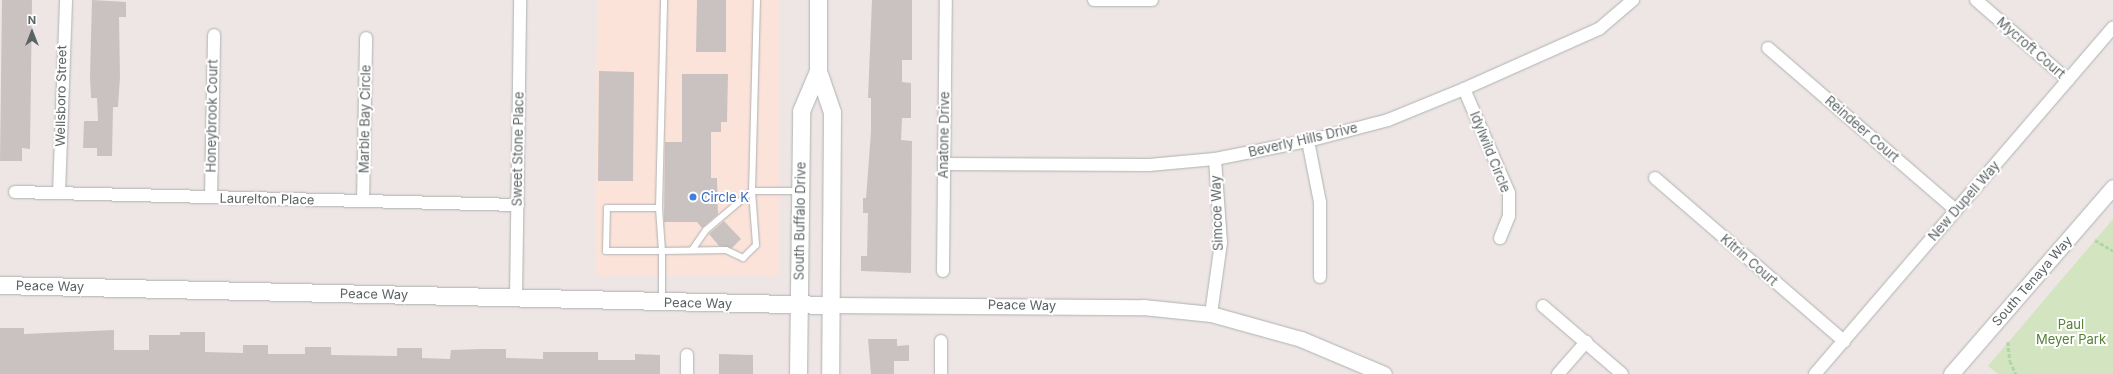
<!DOCTYPE html>
<html>
<head>
<meta charset="utf-8">
<style>
  body { margin:0 }
  #map { position:relative; width:2113px; height:374px; overflow:hidden; background:#eee6e4; font-family:Inter,sans-serif }
  div>[style] { position:absolute }
  .commercial>* { inset:0; background:#fce3da }
  .green>* { inset:0; background:#d3e4c1 }
  .building>* { inset:0; background:#c9c2c1 }
  .path>* { height:2.5px; margin-top:-1.25px; transform-origin:0; background:repeating-linear-gradient(90deg,#b1d6a5 0 4px,transparent 0 6px) }
  .roads { filter:drop-shadow(0 0 1px #adb2b3) drop-shadow(0 0 1px #adb2b3) }
  .service>* { height:6px; margin:-3px; padding:0 3px; transform-origin:3px; border-radius:3px; background:#fff }
  .minor>* { height:12px; margin:-6px; padding:0 6px; transform-origin:6px; border-radius:6px; background:#fff }
  .tertiary>* { height:15px; margin:-7.5px; padding:0 7.5px; transform-origin:7.5px; border-radius:7.5px; background:#fff }
  .secondary>* { height:17px; margin:-8.5px; padding:0 8.5px; transform-origin:8.5px; border-radius:8.5px; background:#fff }
  .dots>* { width:11px; height:11px; translate:-50% -50%; box-sizing:border-box; border:2px solid #fff; border-radius:50% }
  span { translate:-50% -50%; white-space:nowrap; text-align:center; line-height:1.15; -webkit-text-stroke:4px #fff; paint-order:stroke }
  .street-label { font-size:13px; color:#5c6364 }
  .shop-label { font-size:13px; color:#366cbe }
  .left { translate:0 -50%; text-align:left }
  .park-label { font-size:13px; color:#588037 }
  .north { position:absolute; left:12px; top:12px; width:40px; height:40px; -webkit-text-stroke:3px #fff; paint-order:stroke; rotate:0deg; font-size:11px; font-weight:700; line-height:16px; text-align:center; color:#5c6364 }
  .north::after { content:''; display:block; margin:auto; width:14px; height:18px; background:#5c6364; clip-path:polygon(50% 0,100% 100%,50% 72%,0 100%) }
</style>
</head>
<body>
<div id="map">
  <div class="commercial">
    <i style="clip-path:polygon(597px 0,779px 0,779px 275px,595px 276px)"></i>
  </div>
  <div class="green">
    <i style="clip-path:polygon(2113px 219px,2113px 374px,1998px 374px,1988px 366px)"></i>
  </div>
  <div class="building">
    <i style="clip-path:polygon(2px 0,32px 0,30px 149px,22px 148px,22px 161px,0 161px)"></i>
    <i style="clip-path:polygon(92px 0,126px 2px,126px 17px,119px 17px,120px 77px,118px 107px,113px 107px,112px 156px,97px 156px,97px 148px,83px 148px,84px 121px,98px 121px,97px 98px,91px 98px,90px 76px)"></i>
    <i style="clip-path:polygon(697px 0,726px 0,726px 52px,696px 52px)"></i>
    <i style="clip-path:polygon(872px 0,912px 0,912px 60px,902px 60px,902px 82px,911px 83px,911px 118px,902px 118px,901px 140px,912px 141px,911px 273px,861px 271px,861px 256px,867px 256px,868px 213px,863px 213px,863px 198px,866px 198px,871px 132px,871px 98px,868px 98px)"></i>
    <i style="clip-path:polygon(599px 71px,634px 72px,633px 181px,598px 181px)"></i>
    <i style="clip-path:polygon(682px 74px,728px 74px,727px 122px,721px 122px,721px 132px,711px 132px,711px 178px,717px 178px,718px 214px,702px 228px,697px 222px,664px 222px,665px 142px,682px 142px)"></i>
    <i style="clip-path:polygon(724px 221px,741px 239px,732px 248px,719px 246px,709px 234px)"></i>
    <i style="clip-path:polygon(0 328px,24px 328px,24px 334px,114px 330px,114px 350px,149px 350px,149px 335px,180px 335px,180px 332px,205px 332px,205px 352px,243px 353px,243px 345px,268px 345px,268px 354px,305px 354px,305px 347px,331px 347px,331px 355px,397px 356px,397px 348px,422px 348px,422px 358px,450px 359px,451px 350px,482px 349px,506px 349px,506px 358px,543px 359px,543px 352px,598px 352px,598px 360px,635px 360px,635px 354px,660px 355px,660px 374px,0 374px)"></i>
    <i style="clip-path:polygon(868px 339px,897px 339px,897px 346px,909px 345px,909px 361px,894px 361px,894px 374px,871px 374px)"></i>
    <i style="clip-path:polygon(719px 354px,753px 355px,753px 374px,719px 374px)"></i>
  </div>
  <div class="path">
    <i style="left:2095px;top:240px;width:21px;rotate:31deg"></i>
    <i style="left:2008px;top:342px;width:19px;rotate:84deg"></i>
    <i style="left:2010px;top:361px;width:14px;rotate:65deg"></i>
  </div>
  <div class="roads">
    <div class="service">
      <i style="left:757px;top:0;width:191px;rotate:91.5deg"></i>
      <i style="left:752px;top:191px;width:47px"></i>
      <i style="left:659px;top:208px;width:43px;rotate:86deg"></i>
      <i style="left:662px;top:251px;width:64px;rotate:-0.9deg"></i>
      <i style="left:726px;top:250px;width:19px;rotate:25deg"></i>
      <i style="left:743px;top:258px;width:18px;rotate:-45deg"></i>
      <i style="left:756px;top:245px;width:54px;rotate:-94.2deg"></i>
      <i style="left:692px;top:250px;width:24px;rotate:-55deg"></i>
      <i style="left:706px;top:230px;width:60px;rotate:-40.3deg"></i>
      <i style="left:662px;top:300px;width:49px;rotate:-90deg"></i>
      <i style="left:662px;top:251px;width:56px;rotate:180deg"></i>
      <i style="left:606px;top:251px;width:43px;rotate:-88.7deg"></i>
      <i style="left:607px;top:208px;width:52px"></i>
      <i style="left:659px;top:208px;width:208px;rotate:-88.6deg"></i>
    </div>
    <div class="minor">
      <i style="left:1094px;top:0;width:58px"></i>
      <i style="left:1976px;top:0;width:122px;rotate:41deg"></i>
      <i style="left:1768px;top:48px;width:248px;rotate:40.8deg"></i>
      <i style="left:1464px;top:89px;width:113px;rotate:66.6deg"></i>
      <i style="left:1509px;top:193px;width:23px;rotate:90deg"></i>
      <i style="left:1509px;top:216px;width:24px;rotate:112deg"></i>
      <i style="left:1308px;top:141px;width:62px;rotate:78.9deg"></i>
      <i style="left:1320px;top:202px;width:75px;rotate:90deg"></i>
      <i style="left:944px;top:164px;width:205px;rotate:0.3deg"></i>
      <i style="left:1149px;top:165px;width:66px;rotate:-5.2deg"></i>
      <i style="left:1215px;top:159px;width:95px;rotate:-11deg"></i>
      <i style="left:1308px;top:141px;width:83px;rotate:-14.7deg"></i>
      <i style="left:1388px;top:120px;width:82px;rotate:-22.2deg"></i>
      <i style="left:1464px;top:89px;width:148px;rotate:-24deg"></i>
      <i style="left:1599px;top:29px;width:45px;rotate:-40.5deg"></i>
      <i style="left:1655px;top:178px;width:250px;rotate:40.8deg"></i>
      <i style="left:15px;top:192px;width:503px;rotate:1.48deg"></i>
      <i style="left:59px;top:193px;width:193px;rotate:-87.9deg"></i>
      <i style="left:211px;top:197px;width:162px;rotate:-88.9deg"></i>
      <i style="left:363px;top:201px;width:163px;rotate:-88.9deg"></i>
      <i style="left:943px;top:271px;width:271px;rotate:-89.4deg"></i>
      <i style="left:516px;top:298px;width:298px;rotate:-89.2deg"></i>
      <i style="left:1543px;top:306px;width:104px;rotate:40.7deg"></i>
      <i style="left:1211px;top:314px;width:72px;rotate:-82deg"></i>
      <i style="left:1221px;top:243px;width:84px;rotate:-94.1deg"></i>
      <i style="left:687px;top:374px;width:19px;rotate:-90deg"></i>
      <i style="left:941px;top:374px;width:33px;rotate:-90deg"></i>
      <i style="left:1558px;top:374px;width:43px;rotate:-48.8deg"></i>
      <i style="left:1815px;top:374px;width:457px;rotate:-49.3deg"></i>
    </div>
    <div class="tertiary">
      <i style="left:830px;top:305px;width:313px;rotate:0.4deg"></i>
      <i style="left:1143px;top:307px;width:68px;rotate:5.9deg"></i>
      <i style="left:1211px;top:314px;width:93px;rotate:15.5deg"></i>
      <i style="left:1301px;top:339px;width:90px;rotate:22.9deg"></i>
      <i style="left:1951px;top:374px;width:247px;rotate:-49.1deg"></i>
    </div>
    <div class="secondary">
      <i style="left:818px;top:0;width:71px;rotate:90deg"></i>
      <i style="left:818px;top:71px;width:43px;rotate:71.1deg"></i>
      <i style="left:832px;top:112px;width:262px;rotate:90.4deg"></i>
      <i style="left:0;top:285px;width:830px;rotate:1.38deg"></i>
      <i style="left:798px;top:374px;width:263px;rotate:-89.3deg"></i>
      <i style="left:801px;top:111px;width:43px;rotate:-67deg"></i>
    </div>
  </div>
  <div class="dots">
    <i style="left:693px;top:197px;background:#3f7fe0"></i>
  </div>
  <div class="street-label">
    <span style="left:2031px;top:48px;rotate:41deg">Mycroft Court</span>
    <span style="left:61px;top:96px;rotate:-89deg">Wellsboro Street</span>
    <span style="left:212px;top:116px;rotate:-89deg">Honeybrook Court</span>
    <span style="left:365px;top:119px;rotate:-89deg">Marble Bay Circle</span>
    <span style="left:1862px;top:129px;rotate:41deg">Reindeer Court</span>
    <span style="left:944px;top:135px;rotate:-89deg">Anatone Drive</span>
    <span style="left:1303px;top:140px;rotate:-13deg">Beverly Hills Drive</span>
    <span style="left:518px;top:149px;rotate:-89deg">Sweet Stone Place</span>
    <span style="left:1490px;top:152px;rotate:68deg">Idylwild Circle</span>
    <span style="left:267px;top:199px;rotate:1deg">Laurelton Place</span>
    <span style="left:1964px;top:201px;rotate:-49deg">New Dupell Way</span>
    <span style="left:1217px;top:213px;rotate:-92deg">Simcoe Way</span>
    <span style="left:800px;top:221px;rotate:-89deg">South Buffalo Drive</span>
    <span style="left:1749px;top:260px;rotate:41deg">Kitrin Court</span>
    <span style="left:2032px;top:281px;rotate:-49deg">South Tenaya Way</span>
    <span style="left:50px;top:286px;rotate:1deg">Peace Way</span>
    <span style="left:374px;top:294px;rotate:1deg">Peace Way</span>
    <span style="left:698px;top:303px;rotate:1deg">Peace Way</span>
    <span style="left:1022px;top:305px;rotate:1deg">Peace Way</span>
  </div>
  <div class="shop-label">
    <span class="left" style="left:701px;top:197px">Circle K</span>
  </div>
  <div class="park-label">
    <span style="left:2071px;top:332px">Paul<br>Meyer Park</span>
  </div>
  <div class="north">N</div>
</div>
</body>
</html>
